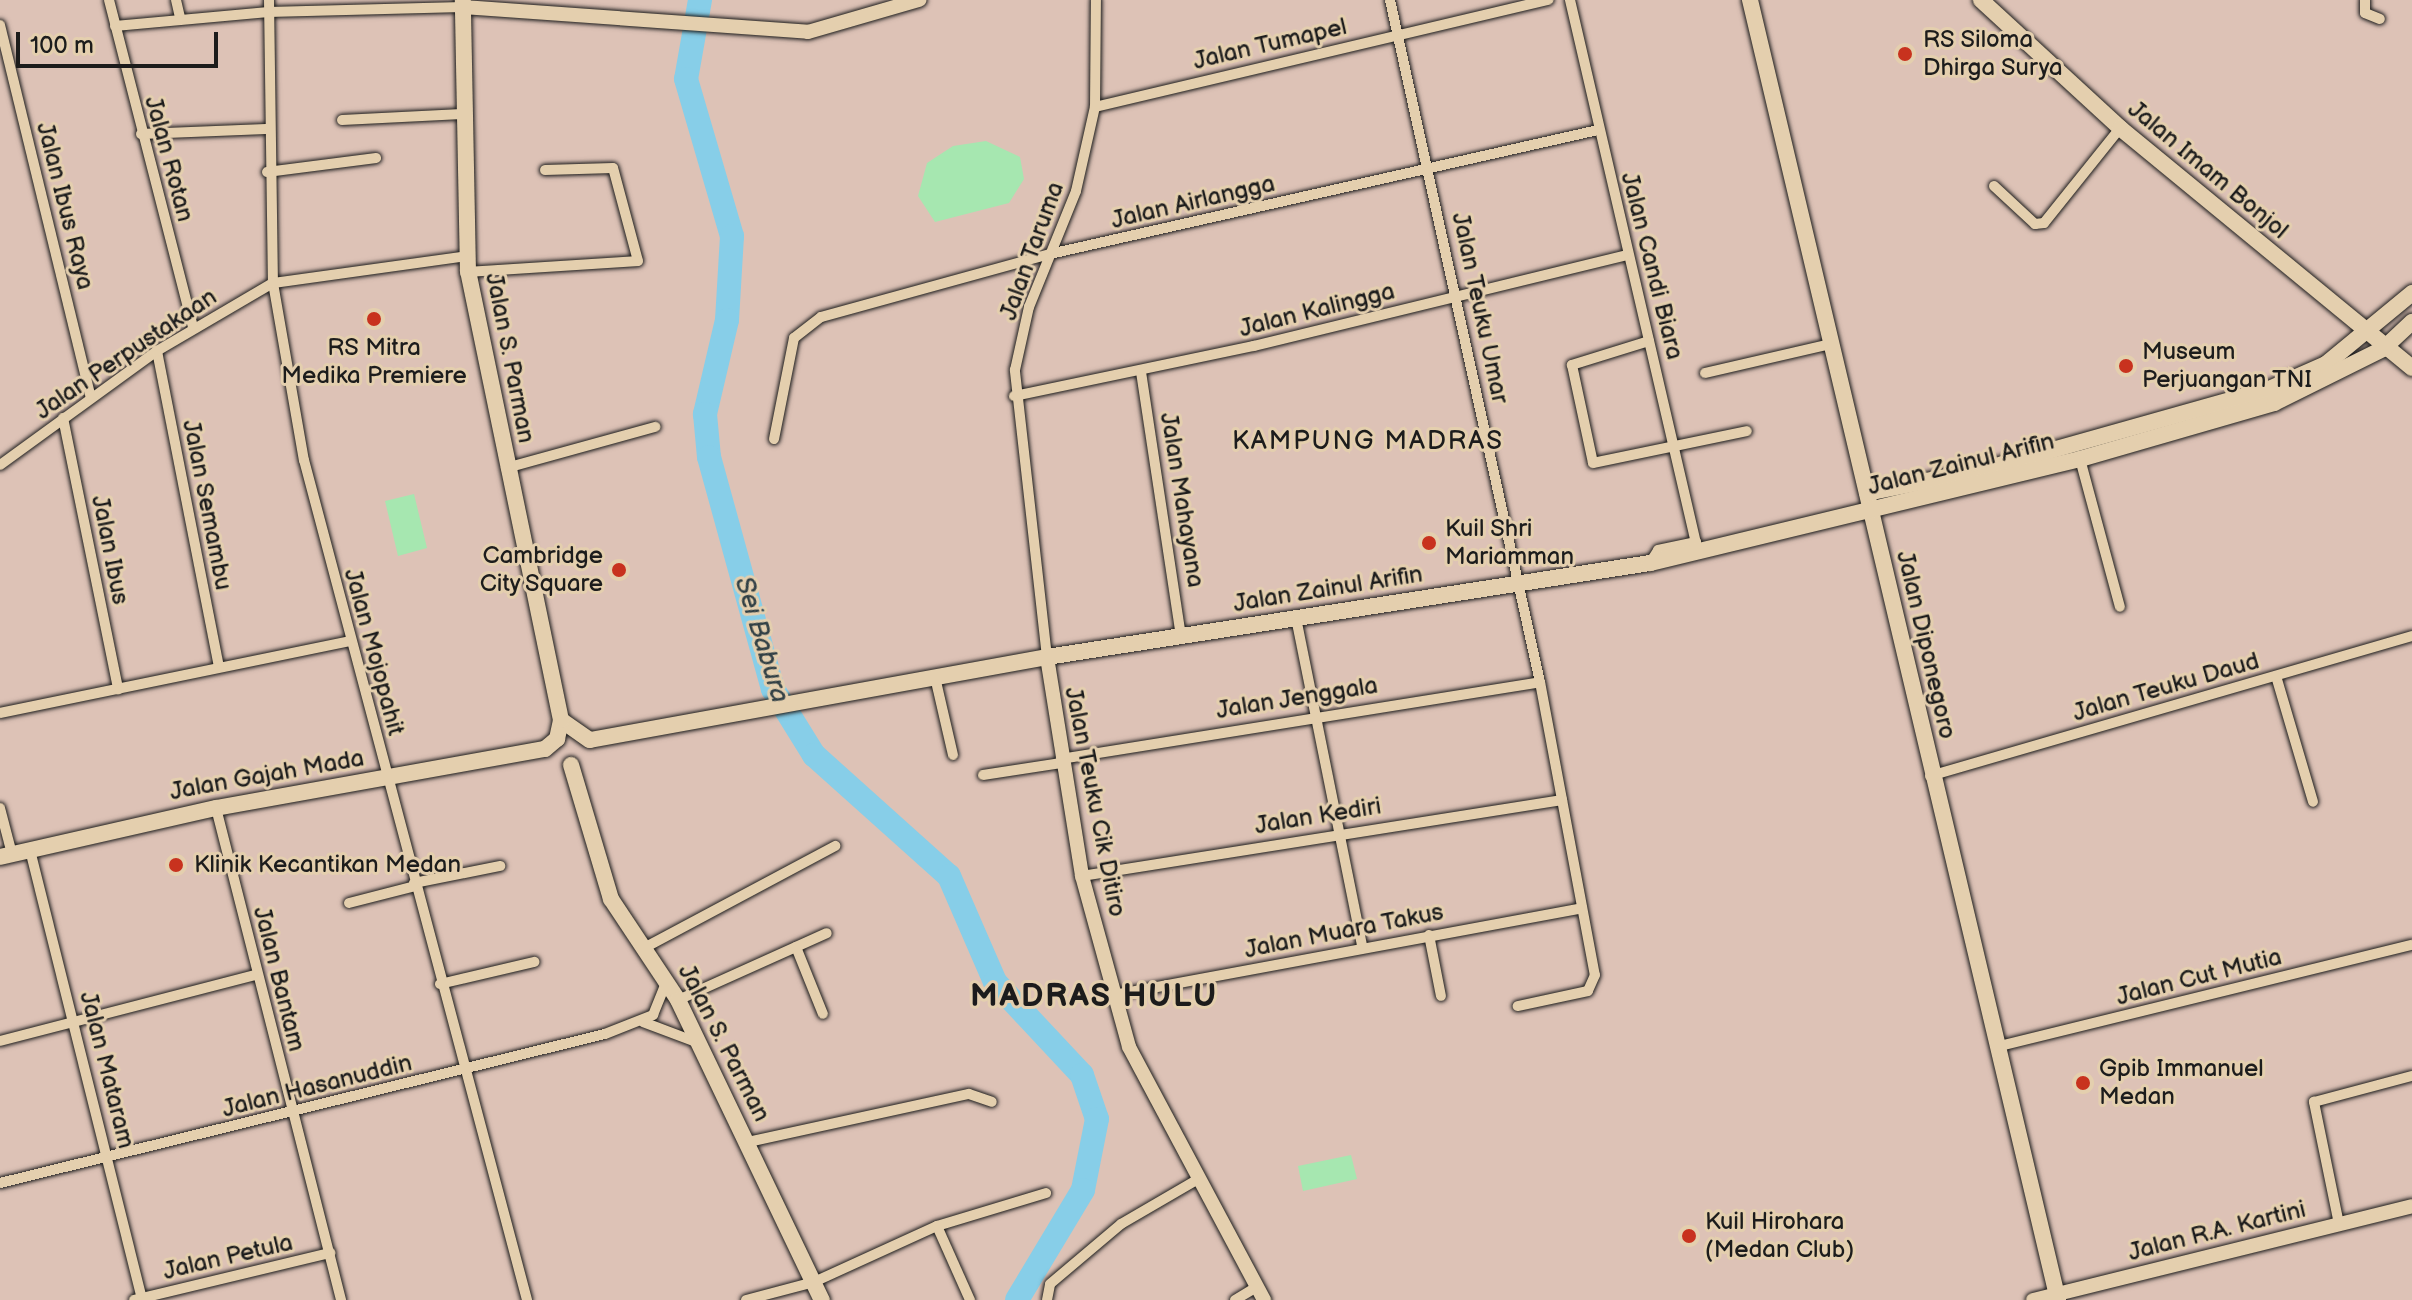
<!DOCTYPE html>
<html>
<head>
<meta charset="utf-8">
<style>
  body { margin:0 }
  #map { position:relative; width:2412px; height:1300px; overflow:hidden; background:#ddc2b6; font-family:"Balsamiq Sans",sans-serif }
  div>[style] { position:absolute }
  .green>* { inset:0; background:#a6e7b0 }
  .river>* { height:24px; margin:-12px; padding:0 12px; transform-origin:12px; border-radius:12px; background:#87cee8 }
  .roads { filter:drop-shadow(0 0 2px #1c1c1c) drop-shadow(0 0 2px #1c1c1c) }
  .street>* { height:10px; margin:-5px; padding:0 5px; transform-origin:5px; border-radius:5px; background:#e4cfae }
  .secondary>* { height:14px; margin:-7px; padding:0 7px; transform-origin:7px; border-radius:7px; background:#e4cfae }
  .primary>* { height:16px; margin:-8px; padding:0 8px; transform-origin:8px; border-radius:8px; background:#e4cfae }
  .dots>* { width:22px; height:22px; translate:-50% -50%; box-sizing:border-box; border:4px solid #e4cfae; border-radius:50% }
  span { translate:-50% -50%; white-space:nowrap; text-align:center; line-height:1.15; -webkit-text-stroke:6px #e4cfae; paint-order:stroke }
  .poi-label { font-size:24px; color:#1c1c1c }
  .left { translate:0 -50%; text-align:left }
  .right { translate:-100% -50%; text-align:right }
  .street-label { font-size:24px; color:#1c1c1c }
  .neighbourhood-label { font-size:26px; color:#1c1c1c; letter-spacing:2px }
  .water-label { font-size:26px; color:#314045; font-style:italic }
  .district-label { font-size:32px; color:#1c1c1c; font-weight:700; letter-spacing:2px }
  .scale { position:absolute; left:16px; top:32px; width:202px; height:36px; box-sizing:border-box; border:4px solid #1c1c1c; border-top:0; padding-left:10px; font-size:24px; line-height:28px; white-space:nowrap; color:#1c1c1c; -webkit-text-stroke:6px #e4cfae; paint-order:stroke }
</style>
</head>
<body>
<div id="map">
  <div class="green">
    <i style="clip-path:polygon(986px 141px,1020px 157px,1024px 179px,1009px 203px,935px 222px,918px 196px,927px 163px,953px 146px)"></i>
    <i style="clip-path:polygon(414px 494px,427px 548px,398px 556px,385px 501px)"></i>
    <i style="clip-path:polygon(1351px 1155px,1357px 1179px,1303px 1191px,1298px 1166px)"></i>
  </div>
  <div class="river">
    <i style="left:700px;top:0;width:80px;rotate:100deg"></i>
    <i style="left:686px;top:79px;width:164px;rotate:73.7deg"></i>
    <i style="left:732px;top:236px;width:84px;rotate:93.4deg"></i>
    <i style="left:727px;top:320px;width:97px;rotate:103.2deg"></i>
    <i style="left:705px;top:414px;width:43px;rotate:84.7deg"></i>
    <i style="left:709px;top:457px;width:241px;rotate:74.6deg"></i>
    <i style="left:773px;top:689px;width:78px;rotate:58.2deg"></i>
    <i style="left:814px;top:755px;width:181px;rotate:41.9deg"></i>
    <i style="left:949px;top:876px;width:116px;rotate:66.5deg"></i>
    <i style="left:995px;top:982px;width:127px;rotate:46.9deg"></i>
    <i style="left:1082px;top:1075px;width:46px;rotate:71.2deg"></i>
    <i style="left:1097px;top:1119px;width:72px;rotate:101.2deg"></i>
    <i style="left:1083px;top:1190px;width:128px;rotate:121deg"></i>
  </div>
  <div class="roads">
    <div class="street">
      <i style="left:109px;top:0;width:339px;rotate:75.6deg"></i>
      <i style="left:176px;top:0;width:17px;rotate:77deg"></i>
      <i style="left:269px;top:0;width:283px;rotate:89.2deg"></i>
      <i style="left:273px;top:283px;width:180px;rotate:80.1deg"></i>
      <i style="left:304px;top:460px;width:869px;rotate:75.13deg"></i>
      <i style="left:1390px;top:0;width:698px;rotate:77.6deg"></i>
      <i style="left:1540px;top:682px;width:298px;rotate:79.4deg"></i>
      <i style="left:1595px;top:975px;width:17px;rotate:114deg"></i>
      <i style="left:1588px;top:991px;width:72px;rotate:167.9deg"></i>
      <i style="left:1570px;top:0;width:567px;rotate:76.94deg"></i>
      <i style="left:2365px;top:0;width:13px;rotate:90deg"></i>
      <i style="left:2365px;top:13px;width:16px;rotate:22deg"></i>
      <i style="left:0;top:25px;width:383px;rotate:76.3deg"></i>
      <i style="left:115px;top:26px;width:154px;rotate:-5.2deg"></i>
      <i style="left:268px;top:12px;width:195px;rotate:-1.5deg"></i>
      <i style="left:1095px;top:107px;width:466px;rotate:-13.3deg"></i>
      <i style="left:342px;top:120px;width:120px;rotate:-2.9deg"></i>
      <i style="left:141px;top:134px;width:125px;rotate:-2.3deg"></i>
      <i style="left:267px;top:172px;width:110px;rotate:-7.3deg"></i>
      <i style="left:1994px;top:186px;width:56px;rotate:42.8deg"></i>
      <i style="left:2035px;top:224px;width:9px;rotate:-6deg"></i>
      <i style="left:2044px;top:223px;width:122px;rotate:-51.3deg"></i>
      <i style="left:468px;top:272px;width:170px;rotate:-3.7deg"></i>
      <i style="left:638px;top:261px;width:96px;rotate:-105deg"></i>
      <i style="left:613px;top:168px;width:68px;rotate:178.3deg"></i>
      <i style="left:1649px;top:341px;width:81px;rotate:162.7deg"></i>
      <i style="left:1572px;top:365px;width:100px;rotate:77.9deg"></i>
      <i style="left:1593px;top:463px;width:157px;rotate:-11.7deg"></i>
      <i style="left:157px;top:351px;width:322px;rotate:78.9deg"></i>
      <i style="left:1141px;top:372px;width:266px;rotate:81.4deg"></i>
      <i style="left:1705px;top:373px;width:129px;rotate:-13deg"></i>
      <i style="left:1014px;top:396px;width:245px;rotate:-11.8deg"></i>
      <i style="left:1254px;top:346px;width:385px;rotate:-13.7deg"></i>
      <i style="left:63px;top:418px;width:277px;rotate:78.5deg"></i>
      <i style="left:774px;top:439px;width:103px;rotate:-78.8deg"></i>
      <i style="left:794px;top:338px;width:34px;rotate:-38deg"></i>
      <i style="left:821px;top:317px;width:238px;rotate:-15.4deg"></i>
      <i style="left:1050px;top:254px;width:562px;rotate:-12.75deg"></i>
      <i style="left:2080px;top:459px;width:153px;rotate:74.9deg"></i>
      <i style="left:0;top:465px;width:194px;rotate:-36deg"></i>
      <i style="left:157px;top:351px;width:134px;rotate:-30.4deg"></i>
      <i style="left:273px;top:283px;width:196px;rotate:-7.9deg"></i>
      <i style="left:506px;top:468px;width:155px;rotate:-15.4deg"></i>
      <i style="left:1650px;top:563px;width:15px;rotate:-58deg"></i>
      <i style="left:1658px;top:550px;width:39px;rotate:-12deg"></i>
      <i style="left:1296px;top:618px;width:335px;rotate:78.6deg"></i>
      <i style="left:1047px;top:657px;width:289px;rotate:-96.4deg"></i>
      <i style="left:1015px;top:370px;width:65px;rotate:-77.5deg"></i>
      <i style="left:1029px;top:307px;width:125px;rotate:-67.9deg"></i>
      <i style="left:1076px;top:191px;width:86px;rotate:-77.3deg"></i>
      <i style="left:1095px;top:107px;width:107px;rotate:-89.5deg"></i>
      <i style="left:2276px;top:676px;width:131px;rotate:73.6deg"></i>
      <i style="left:935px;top:677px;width:80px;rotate:77deg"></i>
      <i style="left:0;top:713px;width:357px;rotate:-11.6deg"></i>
      <i style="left:1061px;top:759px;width:485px;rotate:-9.1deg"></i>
      <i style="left:983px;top:775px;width:79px;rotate:-8.7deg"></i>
      <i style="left:1930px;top:776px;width:502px;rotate:-16.2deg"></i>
      <i style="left:0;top:808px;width:48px;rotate:75.4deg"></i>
      <i style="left:216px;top:808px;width:508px;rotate:75.74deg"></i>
      <i style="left:30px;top:850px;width:464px;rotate:76deg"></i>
      <i style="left:1082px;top:876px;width:486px;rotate:-9deg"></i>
      <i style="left:414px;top:883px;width:88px;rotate:-11.2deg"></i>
      <i style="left:349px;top:903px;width:68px;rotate:-14.4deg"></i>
      <i style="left:1429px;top:935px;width:62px;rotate:78.9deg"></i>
      <i style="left:796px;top:947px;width:72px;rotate:68.1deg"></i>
      <i style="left:644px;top:948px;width:217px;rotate:-28.1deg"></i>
      <i style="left:440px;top:984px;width:97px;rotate:-13.2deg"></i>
      <i style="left:1114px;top:995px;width:476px;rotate:-10.5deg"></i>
      <i style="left:678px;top:1000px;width:163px;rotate:-24.2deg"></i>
      <i style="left:643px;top:1022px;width:57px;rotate:20.7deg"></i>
      <i style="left:0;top:1041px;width:264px;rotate:-14.5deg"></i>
      <i style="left:1996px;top:1047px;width:428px;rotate:-13.8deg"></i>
      <i style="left:748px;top:1142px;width:226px;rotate:-12.3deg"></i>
      <i style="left:969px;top:1094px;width:24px;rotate:19deg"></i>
      <i style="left:0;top:1183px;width:623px;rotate:-13.84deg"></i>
      <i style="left:605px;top:1034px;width:52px;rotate:-21.6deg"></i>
      <i style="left:653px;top:1015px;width:32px;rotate:-68deg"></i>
      <i style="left:2339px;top:1224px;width:125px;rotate:-101.6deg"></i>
      <i style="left:2314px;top:1102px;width:101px;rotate:-14.9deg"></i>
      <i style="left:937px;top:1226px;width:81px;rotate:66deg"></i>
      <i style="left:134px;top:1300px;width:202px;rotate:-13.5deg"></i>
      <i style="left:746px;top:1300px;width:70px;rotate:-14.8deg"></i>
      <i style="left:814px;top:1282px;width:135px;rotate:-24.5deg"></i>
      <i style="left:937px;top:1226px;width:114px;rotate:-16.8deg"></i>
      <i style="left:1047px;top:1300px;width:16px;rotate:-79deg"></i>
      <i style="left:1050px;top:1284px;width:93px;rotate:-40.2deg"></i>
      <i style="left:1121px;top:1224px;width:86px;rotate:-30.2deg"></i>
      <i style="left:1235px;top:1300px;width:26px;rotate:-31deg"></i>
    </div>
    <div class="secondary">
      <i style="left:463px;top:7px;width:346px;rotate:4.1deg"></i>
      <i style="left:808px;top:32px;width:116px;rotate:-16.1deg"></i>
      <i style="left:1047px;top:657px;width:222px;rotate:80.9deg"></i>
      <i style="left:1082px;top:876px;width:177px;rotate:74.6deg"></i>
      <i style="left:1129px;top:1047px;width:287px;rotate:61.9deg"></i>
      <i style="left:2033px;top:1300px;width:390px;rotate:-13.9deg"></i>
    </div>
    <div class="primary">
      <i style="left:1750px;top:0;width:1336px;rotate:76.67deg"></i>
      <i style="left:1981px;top:0;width:189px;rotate:42.6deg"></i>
      <i style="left:2120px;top:128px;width:378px;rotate:39.4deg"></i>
      <i style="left:1867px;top:493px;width:120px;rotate:-11.5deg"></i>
      <i style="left:1985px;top:469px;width:295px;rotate:-15.7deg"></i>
      <i style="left:2269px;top:389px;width:62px;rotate:-23.7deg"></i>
      <i style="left:2326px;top:364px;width:112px;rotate:-39.5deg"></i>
      <i style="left:561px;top:720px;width:35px;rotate:35deg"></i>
      <i style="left:590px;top:740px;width:464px;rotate:-10.3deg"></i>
      <i style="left:1047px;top:657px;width:610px;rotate:-8.86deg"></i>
      <i style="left:1650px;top:563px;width:442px;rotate:-13.6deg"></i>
      <i style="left:2080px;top:459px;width:202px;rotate:-16.1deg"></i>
      <i style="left:2274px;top:403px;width:122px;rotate:-26.4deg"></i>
      <i style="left:2383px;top:349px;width:40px;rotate:-43deg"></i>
      <i style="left:571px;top:765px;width:140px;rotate:73.4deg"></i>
      <i style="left:611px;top:899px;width:121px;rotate:56.4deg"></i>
      <i style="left:678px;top:1000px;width:333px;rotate:64.4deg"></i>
      <i style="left:0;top:857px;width:221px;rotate:-12.8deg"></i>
      <i style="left:216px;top:808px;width:334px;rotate:-10.2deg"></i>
      <i style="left:545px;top:749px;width:16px;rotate:-40deg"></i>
      <i style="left:557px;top:739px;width:19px;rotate:-78deg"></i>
      <i style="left:561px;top:720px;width:458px;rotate:-101.7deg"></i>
      <i style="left:468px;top:272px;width:272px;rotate:-91.1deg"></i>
    </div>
  </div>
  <div class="dots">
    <i style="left:1905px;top:54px;background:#c8321e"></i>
    <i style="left:374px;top:319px;background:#c8321e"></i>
    <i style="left:2126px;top:366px;background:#c8321e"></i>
    <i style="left:1429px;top:543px;background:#c8321e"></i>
    <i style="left:619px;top:570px;background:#c8321e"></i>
    <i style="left:176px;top:865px;background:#c8321e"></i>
    <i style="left:2083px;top:1083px;background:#c8321e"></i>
    <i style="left:1689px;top:1236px;background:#c8321e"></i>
  </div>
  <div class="poi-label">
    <span class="left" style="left:1923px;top:54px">RS Siloma<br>Dhirga Surya</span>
    <span style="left:374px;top:362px">RS Mitra<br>Medika Premiere</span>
    <span class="left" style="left:2142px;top:366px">Museum<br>Perjuangan TNI</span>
    <span class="left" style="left:1445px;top:543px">Kuil Shri<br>Mariamman</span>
    <span class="right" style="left:603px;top:570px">Cambridge<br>City Square</span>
    <span class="left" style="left:194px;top:865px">Klinik Kecantikan Medan</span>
    <span class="left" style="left:2099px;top:1083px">Gpib Immanuel<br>Medan</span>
    <span class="left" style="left:1705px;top:1236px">Kuil Hirohara<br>(Medan Club)</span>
  </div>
  <div class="street-label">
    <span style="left:1270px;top:44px;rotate:-13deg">Jalan Tumapel</span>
    <span style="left:169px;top:159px;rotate:75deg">Jalan Rotan</span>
    <span style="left:2208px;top:170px;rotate:40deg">Jalan Imam Bonjol</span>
    <span style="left:1193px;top:202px;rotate:-13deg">Jalan Airlangga</span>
    <span style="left:65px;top:206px;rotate:76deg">Jalan Ibus Raya</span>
    <span style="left:1032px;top:251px;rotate:-70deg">Jalan Taruma</span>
    <span style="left:1652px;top:266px;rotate:76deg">Jalan Candi Biara</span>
    <span style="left:1480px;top:308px;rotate:78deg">Jalan Teuku Umar</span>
    <span style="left:1317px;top:310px;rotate:-14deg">Jalan Kalingga</span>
    <span style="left:126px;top:354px;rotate:-34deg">Jalan Perpustakaan</span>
    <span style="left:510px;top:358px;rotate:79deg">Jalan S. Parman</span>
    <span style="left:1961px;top:464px;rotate:-14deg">Jalan Zainul Arifin</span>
    <span style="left:1182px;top:500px;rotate:81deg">Jalan Mahayana</span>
    <span style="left:207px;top:505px;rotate:79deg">Jalan Semambu</span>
    <span style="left:110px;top:550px;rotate:79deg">Jalan Ibus</span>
    <span style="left:1328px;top:589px;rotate:-9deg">Jalan Zainul Arifin</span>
    <span style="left:1926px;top:645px;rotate:77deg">Jalan Diponegoro</span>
    <span style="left:374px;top:652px;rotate:75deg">Jalan Mojopahit</span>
    <span style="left:2166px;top:687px;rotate:-16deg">Jalan Teuku Daud</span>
    <span style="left:1297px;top:698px;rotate:-9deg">Jalan Jenggala</span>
    <span style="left:267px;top:775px;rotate:-10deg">Jalan Gajah Mada</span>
    <span style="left:1095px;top:802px;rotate:79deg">Jalan Teuku Cik Ditiro</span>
    <span style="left:1318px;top:816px;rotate:-9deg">Jalan Kediri</span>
    <span style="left:1344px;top:931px;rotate:-11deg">Jalan Muara Takus</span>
    <span style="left:2199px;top:977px;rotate:-14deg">Jalan Cut Mutia</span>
    <span style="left:279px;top:979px;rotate:76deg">Jalan Bantam</span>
    <span style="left:724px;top:1043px;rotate:63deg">Jalan S. Parman</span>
    <span style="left:107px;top:1070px;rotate:76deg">Jalan Mataram</span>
    <span style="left:317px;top:1086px;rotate:-14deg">Jalan Hasanuddin</span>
    <span style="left:2217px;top:1231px;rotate:-14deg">Jalan R.A. Kartini</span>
    <span style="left:228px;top:1257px;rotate:-13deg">Jalan Petula</span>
  </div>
  <div class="neighbourhood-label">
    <span style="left:1368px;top:442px">KAMPUNG MADRAS</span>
  </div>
  <div class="water-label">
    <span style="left:761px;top:640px;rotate:73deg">Sei Babura</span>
  </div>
  <div class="district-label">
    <span style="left:1094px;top:997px">MADRAS HULU</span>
  </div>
  <div class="scale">100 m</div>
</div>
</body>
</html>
